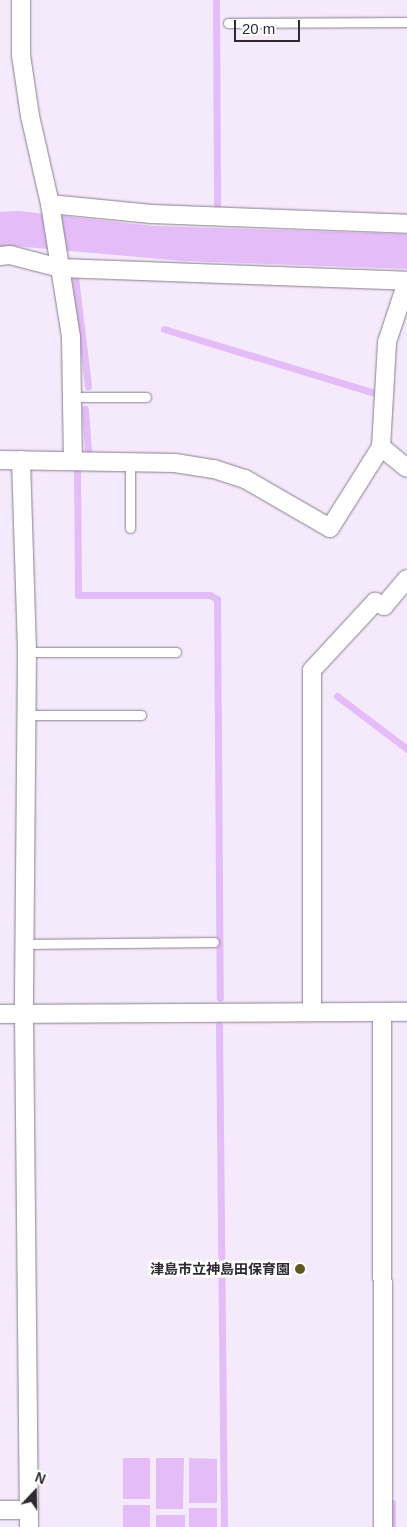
<!DOCTYPE html>
<html>
<head>
<meta charset="utf-8">
<style>
  body { margin:0 }
  #map { position:relative; width:407px; height:1527px; overflow:hidden; background:#f5eafb; font-family:Helvetica,"Noto Sans JP",sans-serif }
  div>[style] { position:absolute }
  .water>* { inset:0; background:#e4bcf8 }
  .stream>* { height:7px; margin:-3.5px; padding:0 3.5px; transform-origin:3.5px; border-radius:3.5px; background:#e4bcf8 }
  .roads { filter:drop-shadow(0 0 1px #887e8d) drop-shadow(0 0 1px #887e8d) }
  .lane>* { height:9px; margin:-4.5px; padding:0 4.5px; transform-origin:4.5px; border-radius:4.5px; background:#fff }
  .street>* { height:18px; margin:-9px; padding:0 9px; transform-origin:9px; border-radius:9px; background:#fff }
  .dots>* { width:14px; height:14px; translate:-50% -50%; box-sizing:border-box; border:2px solid #fff; border-radius:50% }
  span { translate:-50% -50%; white-space:nowrap; text-align:center; line-height:1.15; -webkit-text-stroke:5px #fff; paint-order:stroke }
  .poi-label { font-size:14px; color:#2e2a30; font-weight:700 }
  .right { translate:-100% -50%; text-align:right }
  .north { position:absolute; left:10px; top:1467px; width:50px; height:50px; -webkit-text-stroke:4px #fff; paint-order:stroke; rotate:21deg; font-size:14px; font-weight:700; line-height:20px; text-align:center; color:#2e2a30 }
  .north::after { content:''; display:block; margin:auto; width:18px; height:22px; background:#2e2a30; clip-path:polygon(50% 0,100% 100%,50% 72%,0 100%) }
  .scale { position:absolute; left:234px; top:20px; width:66px; height:22px; box-sizing:border-box; border:2px solid #2e2a30; border-top:0; padding-left:6px; font-size:15px; line-height:18px; white-space:nowrap; color:#2e2a30; -webkit-text-stroke:4px #fff; paint-order:stroke }
</style>
</head>
<body>
<div id="map">
  <div class="water">
    <i style="clip-path:polygon(19px 211px,153px 226px,407px 234px,407px 269px,183px 261px,14px 246px,0 248px,0 212px)"></i>
    <i style="clip-path:polygon(123px 1458px,150px 1458px,150px 1499px,123px 1499px)"></i>
    <i style="clip-path:polygon(156px 1458px,184px 1458px,183px 1509px,156px 1509px)"></i>
    <i style="clip-path:polygon(189px 1458px,217px 1459px,217px 1503px,189px 1503px)"></i>
    <i style="clip-path:polygon(123px 1505px,150px 1505px,150px 1527px,123px 1527px)"></i>
    <i style="clip-path:polygon(189px 1508px,217px 1508px,217px 1527px,189px 1527px)"></i>
    <i style="clip-path:polygon(156px 1515px,185px 1515px,185px 1527px,156px 1527px)"></i>
  </div>
  <div class="stream">
    <i style="left:216px;top:0;width:206px;rotate:89.7deg"></i>
    <i style="left:75px;top:277px;width:110px;rotate:83.2deg"></i>
    <i style="left:164px;top:329px;width:220px;rotate:16.9deg"></i>
    <i style="left:85px;top:409px;width:41px;rotate:85.8deg"></i>
    <i style="left:77px;top:471px;width:124px;rotate:89.5deg"></i>
    <i style="left:78px;top:595px;width:132px"></i>
    <i style="left:210px;top:595px;width:8px;rotate:30deg"></i>
    <i style="left:217px;top:599px;width:399px;rotate:89.6deg"></i>
    <i style="left:337px;top:696px;width:88px;rotate:37.1deg"></i>
    <i style="left:219px;top:1025px;width:502px;rotate:89.43deg"></i>
    <i style="left:392px;top:1503px;width:24px;rotate:90deg"></i>
  </div>
  <div class="roads">
    <div class="lane">
      <i style="left:228px;top:23px;width:179px;rotate:-0.3deg"></i>
      <i style="left:72px;top:397px;width:74px"></i>
      <i style="left:130px;top:528px;width:66px;rotate:-90deg"></i>
      <i style="left:27px;top:652px;width:149px"></i>
      <i style="left:26px;top:715px;width:115px"></i>
      <i style="left:26px;top:944px;width:188px;rotate:-0.6deg"></i>
    </div>
    <div class="street">
      <i style="left:21px;top:0;width:55px;rotate:90deg"></i>
      <i style="left:21px;top:55px;width:62px;rotate:81.6deg"></i>
      <i style="left:30px;top:116px;width:90px;rotate:77.2deg"></i>
      <i style="left:50px;top:204px;width:135px;rotate:81deg"></i>
      <i style="left:71px;top:337px;width:124px;rotate:89.1deg"></i>
      <i style="left:50px;top:204px;width:102px;rotate:5.6deg"></i>
      <i style="left:152px;top:214px;width:255px;rotate:2.2deg"></i>
      <i style="left:0;top:256px;width:10px;rotate:-6deg"></i>
      <i style="left:10px;top:255px;width:52px;rotate:14.6deg"></i>
      <i style="left:60px;top:268px;width:347px;rotate:2.1deg"></i>
      <i style="left:381px;top:447px;width:33px;rotate:39deg"></i>
      <i style="left:0;top:460px;width:175px;rotate:1deg"></i>
      <i style="left:175px;top:463px;width:39px;rotate:9deg"></i>
      <i style="left:214px;top:469px;width:33px;rotate:18deg"></i>
      <i style="left:245px;top:479px;width:98px;rotate:30deg"></i>
      <i style="left:330px;top:528px;width:96px;rotate:-57.8deg"></i>
      <i style="left:381px;top:447px;width:105px;rotate:-86.7deg"></i>
      <i style="left:387px;top:342px;width:63px;rotate:-71.6deg"></i>
      <i style="left:21px;top:460px;width:192px;rotate:88.2deg"></i>
      <i style="left:27px;top:652px;width:362px;rotate:90.5deg"></i>
      <i style="left:24px;top:1014px;width:513px;rotate:89.44deg"></i>
      <i style="left:312px;top:1012px;width:342px;rotate:-90deg"></i>
      <i style="left:312px;top:670px;width:93px;rotate:-47.2deg"></i>
      <i style="left:375px;top:602px;width:10px;rotate:24deg"></i>
      <i style="left:384px;top:606px;width:35px;rotate:-50deg"></i>
      <i style="left:382px;top:1012px;width:515px;rotate:89.89deg"></i>
      <i style="left:0;top:1014px;width:407px;rotate:-0.3deg"></i>
      <i style="left:0;top:1510px;width:29px"></i>
    </div>
  </div>
  <div class="dots">
    <i style="left:300px;top:1269px;background:#615522"></i>
  </div>
  <div class="poi-label">
    <span class="right" style="left:290px;top:1269px">津島市立神島田保育園</span>
  </div>
  <div class="north">N</div>
  <div class="scale">20 m</div>
</div>
</body>
</html>
